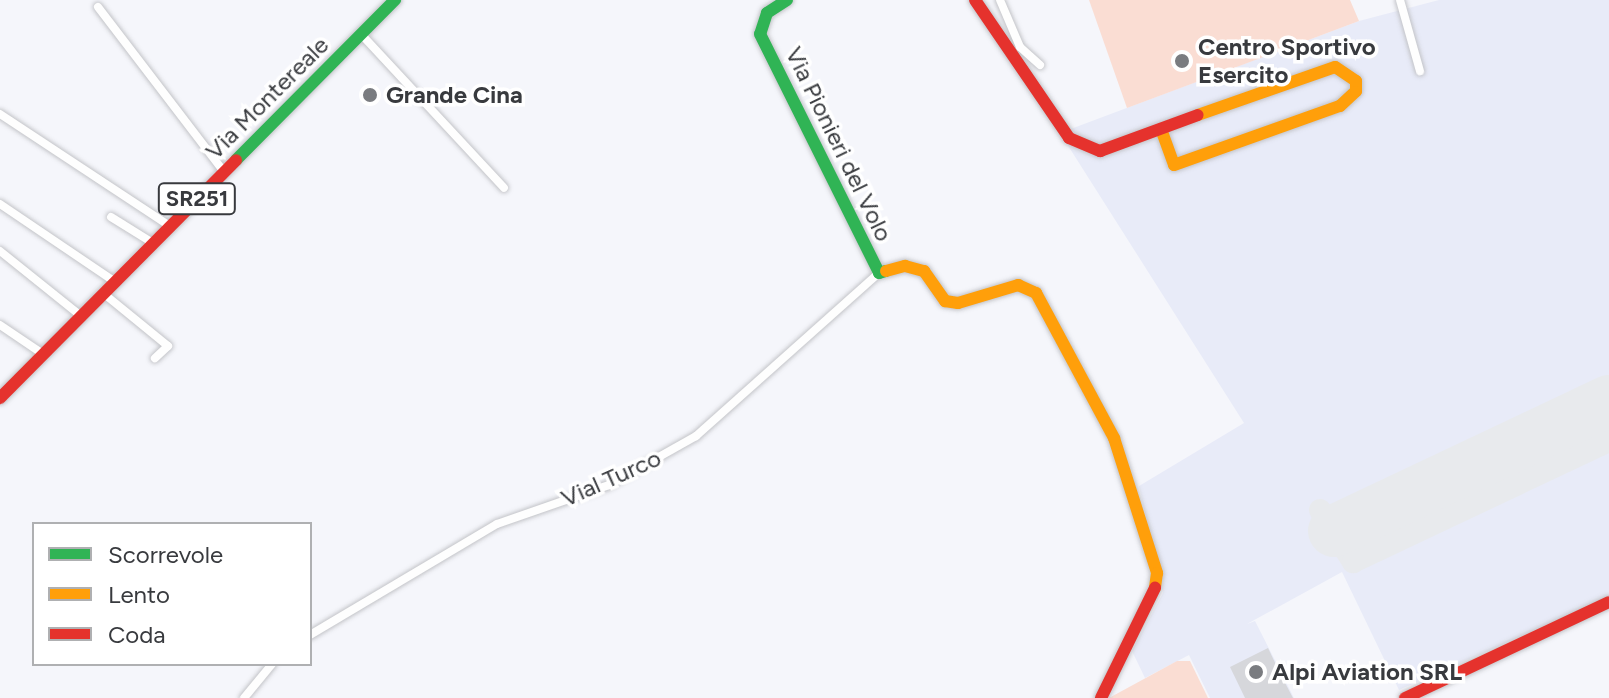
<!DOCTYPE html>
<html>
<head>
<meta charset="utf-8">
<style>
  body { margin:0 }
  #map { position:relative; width:1609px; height:698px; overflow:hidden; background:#f5f6fb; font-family:Figtree,sans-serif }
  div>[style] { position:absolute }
  .built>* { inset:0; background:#e8ebf8 }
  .green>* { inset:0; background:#faddd3 }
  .taxiway>* { height:22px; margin:-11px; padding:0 11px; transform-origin:11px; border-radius:11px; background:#e8eaed }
  .runway>* { height:52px; margin:-26px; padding:0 26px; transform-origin:26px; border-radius:26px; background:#e8eaed }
  .building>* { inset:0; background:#d6d7db }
  .roads { filter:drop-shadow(0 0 2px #c3c4c8) drop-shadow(0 0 2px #c3c4c8) }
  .street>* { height:8px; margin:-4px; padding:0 4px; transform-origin:4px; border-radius:4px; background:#fefefe }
  .fast>* { height:12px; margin:-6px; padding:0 6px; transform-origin:6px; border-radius:6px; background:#30b455 }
  .slow>* { height:12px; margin:-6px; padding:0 6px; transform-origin:6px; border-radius:6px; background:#ff9f0a }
  .jam>* { height:12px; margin:-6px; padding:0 6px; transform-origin:6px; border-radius:6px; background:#e5322d }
  .dots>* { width:22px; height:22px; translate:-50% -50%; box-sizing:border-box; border:4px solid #fff; border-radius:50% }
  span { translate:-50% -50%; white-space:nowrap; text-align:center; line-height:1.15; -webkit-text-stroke:7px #fff; paint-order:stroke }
  .shield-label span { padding:2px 6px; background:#fff; border:2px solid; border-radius:6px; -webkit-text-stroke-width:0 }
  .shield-label { font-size:22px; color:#383a3e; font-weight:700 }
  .poi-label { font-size:24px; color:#383a3e; font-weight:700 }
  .left { translate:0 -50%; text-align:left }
  .street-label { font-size:24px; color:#383a3e }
  .legend { position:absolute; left:32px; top:522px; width:280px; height:144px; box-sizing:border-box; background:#fff; border:2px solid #afb0b2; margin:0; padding:10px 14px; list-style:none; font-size:24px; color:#383a3e }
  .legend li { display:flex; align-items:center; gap:16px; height:40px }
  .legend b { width:40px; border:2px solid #afb0b2 }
</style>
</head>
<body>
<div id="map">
  <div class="built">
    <i style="clip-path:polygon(1439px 0,1609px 0,1609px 597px,1399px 690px,1342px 572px,1247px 624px,1255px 621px,1294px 698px,1210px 698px,1189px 655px,1145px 678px,1132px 651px,1163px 593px,1139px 486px,1244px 423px,1060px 133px,1359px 21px)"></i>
  </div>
  <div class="green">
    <i style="clip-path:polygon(1089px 0,1350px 0,1359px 21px,1127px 108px)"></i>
    <i style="clip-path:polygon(1177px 661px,1190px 661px,1208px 698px,1109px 698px)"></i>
  </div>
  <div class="taxiway">
    <i style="left:1320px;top:510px;width:62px;rotate:57.6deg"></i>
    <i style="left:1353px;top:562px;width:283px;rotate:-25.3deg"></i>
  </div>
  <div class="runway">
    <i style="left:1334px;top:531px;width:304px;rotate:-25.3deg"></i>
  </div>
  <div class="building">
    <i style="clip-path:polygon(1268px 648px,1282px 677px,1293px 698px,1245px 698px,1230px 667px)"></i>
  </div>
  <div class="roads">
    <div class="street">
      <i style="left:1000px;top:0;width:51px;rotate:66.9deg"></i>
      <i style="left:1020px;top:47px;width:27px;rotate:42deg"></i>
      <i style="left:1400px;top:0;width:74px;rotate:74.3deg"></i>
      <i style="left:98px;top:7px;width:208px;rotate:52.6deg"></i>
      <i style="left:361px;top:34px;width:210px;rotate:47.1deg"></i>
      <i style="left:0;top:114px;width:204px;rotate:33.4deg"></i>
      <i style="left:0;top:204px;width:139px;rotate:34.1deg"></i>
      <i style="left:111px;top:217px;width:49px;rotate:31.8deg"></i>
      <i style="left:0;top:251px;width:104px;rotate:38.7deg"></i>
      <i style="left:103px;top:293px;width:84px;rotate:39.2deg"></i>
      <i style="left:168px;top:346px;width:18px;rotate:137deg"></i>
      <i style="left:0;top:325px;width:52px;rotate:34deg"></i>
      <i style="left:310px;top:635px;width:217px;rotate:-30.7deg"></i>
      <i style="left:497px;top:524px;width:119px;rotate:-19.2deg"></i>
      <i style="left:609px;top:485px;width:100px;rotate:-29.4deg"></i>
      <i style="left:696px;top:436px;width:245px;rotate:-41.7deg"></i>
      <i style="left:244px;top:698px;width:44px;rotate:-50.5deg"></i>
    </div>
    <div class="fast">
      <i style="left:787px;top:0;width:24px;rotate:147deg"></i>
      <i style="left:767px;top:13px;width:22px;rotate:108deg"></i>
      <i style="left:760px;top:34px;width:267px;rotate:63.5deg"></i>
      <i style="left:879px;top:273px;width:7px;rotate:-16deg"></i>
      <i style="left:236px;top:160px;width:226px;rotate:-45.2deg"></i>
    </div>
    <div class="slow">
      <i style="left:1161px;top:129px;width:38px;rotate:70deg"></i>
      <i style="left:1174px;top:165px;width:176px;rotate:-19.6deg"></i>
      <i style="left:1340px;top:106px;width:22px;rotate:-43deg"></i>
      <i style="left:1356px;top:91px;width:10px;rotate:-90deg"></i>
      <i style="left:1356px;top:81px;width:25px;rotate:-146deg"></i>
      <i style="left:1335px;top:67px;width:145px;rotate:160.7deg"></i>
      <i style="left:886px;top:271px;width:20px;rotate:-15deg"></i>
      <i style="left:905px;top:266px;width:20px;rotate:15deg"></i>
      <i style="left:924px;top:271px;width:37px;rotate:55deg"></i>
      <i style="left:945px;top:301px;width:13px;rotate:9deg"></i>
      <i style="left:958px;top:303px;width:63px;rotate:-16.7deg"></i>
      <i style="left:1018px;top:285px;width:20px;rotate:24deg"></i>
      <i style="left:1036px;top:293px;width:165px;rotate:61.7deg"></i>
      <i style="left:1114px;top:438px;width:142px;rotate:72.3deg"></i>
      <i style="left:1157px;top:573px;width:15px;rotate:98deg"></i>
    </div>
    <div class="jam">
      <i style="left:975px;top:0;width:167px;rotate:55.7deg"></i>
      <i style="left:1069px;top:138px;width:34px;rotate:23deg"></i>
      <i style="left:1100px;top:151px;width:104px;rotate:-20.2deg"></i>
      <i style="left:0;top:398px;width:335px;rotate:-45.2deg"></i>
      <i style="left:1101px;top:698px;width:123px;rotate:-63.9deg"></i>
      <i style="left:1405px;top:698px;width:225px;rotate:-25.2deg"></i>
    </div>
  </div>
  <div class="dots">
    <i style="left:1182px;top:61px;background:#7a7c80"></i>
    <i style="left:370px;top:95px;background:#7a7c80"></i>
    <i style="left:1256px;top:672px;background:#7a7c80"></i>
  </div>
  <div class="shield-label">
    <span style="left:197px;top:199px">SR251</span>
  </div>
  <div class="poi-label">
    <span class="left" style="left:1198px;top:61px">Centro Sportivo<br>Esercito</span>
    <span class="left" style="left:386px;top:95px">Grande Cina</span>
    <span class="left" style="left:1272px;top:672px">Alpi Aviation SRL</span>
  </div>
  <div class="street-label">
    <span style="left:267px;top:98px;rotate:-45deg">Via Montereale</span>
    <span style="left:839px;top:144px;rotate:64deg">Via Pionieri del Volo</span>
    <span style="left:611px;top:478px;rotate:-24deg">Vial Turco</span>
  </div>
  <ul class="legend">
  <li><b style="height:10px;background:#30b455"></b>Scorrevole</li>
  <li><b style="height:10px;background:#ff9f0a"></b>Lento</li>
  <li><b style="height:10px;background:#e5322d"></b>Coda</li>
  </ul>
</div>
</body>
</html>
